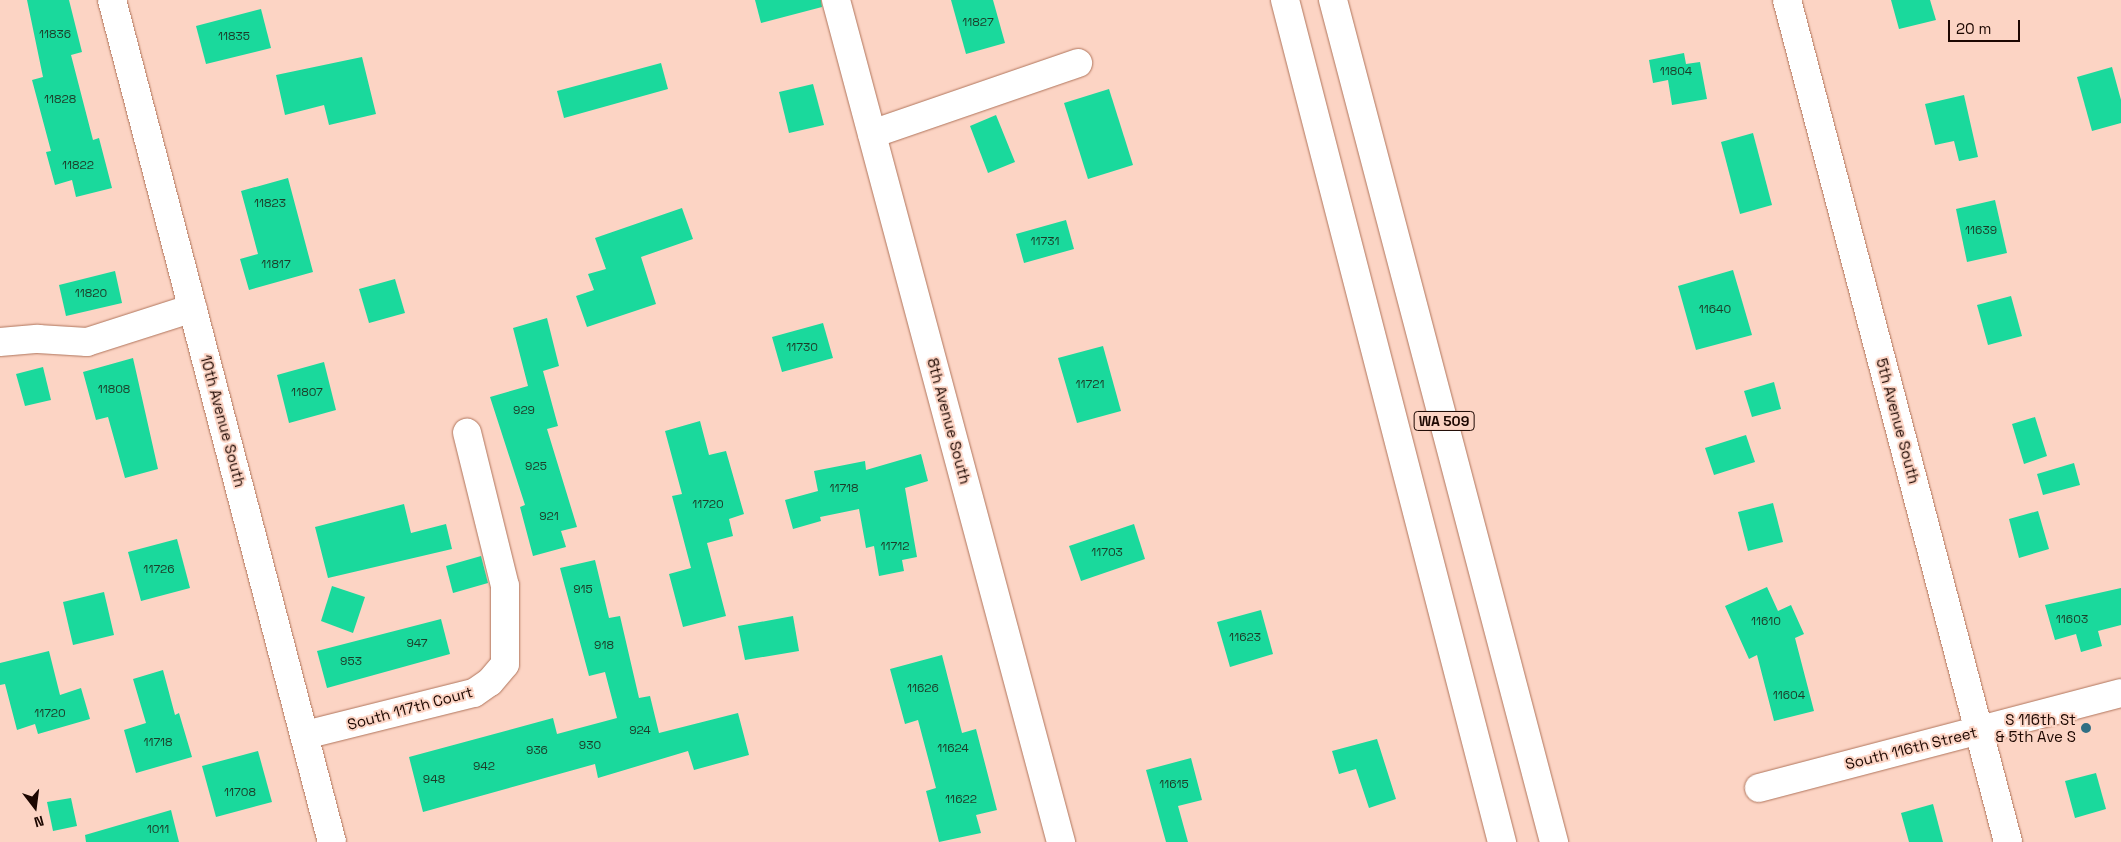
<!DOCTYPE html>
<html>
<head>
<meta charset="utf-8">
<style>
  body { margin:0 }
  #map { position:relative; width:2121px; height:842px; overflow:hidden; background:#fcd4c4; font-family:"Space Grotesk",sans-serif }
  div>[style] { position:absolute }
  .building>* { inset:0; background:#1ad99c }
  .roads { filter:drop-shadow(0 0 1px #b0755c) drop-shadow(0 0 1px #b0755c) }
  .minor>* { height:28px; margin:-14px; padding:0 14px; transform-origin:14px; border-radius:14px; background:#fff }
  .highway>* { height:28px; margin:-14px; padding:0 14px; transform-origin:14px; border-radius:14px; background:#fff }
  .dots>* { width:14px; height:14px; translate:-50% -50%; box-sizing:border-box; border:2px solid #fcd4c4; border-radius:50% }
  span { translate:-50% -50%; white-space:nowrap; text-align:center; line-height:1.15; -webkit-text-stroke:4px #fcd4c4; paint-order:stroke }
  .number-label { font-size:12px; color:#1c3c28 }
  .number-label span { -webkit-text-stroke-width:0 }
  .shield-label span { padding:1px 4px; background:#fcd4c4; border:1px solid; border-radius:4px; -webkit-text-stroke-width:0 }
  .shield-label { font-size:14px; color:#1c0701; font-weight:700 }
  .street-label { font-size:15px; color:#1c0701 }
  .poi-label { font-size:15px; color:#1c0701 }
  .right { translate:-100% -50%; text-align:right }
  .north { position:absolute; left:10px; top:782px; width:50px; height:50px; -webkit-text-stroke:4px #fcd4c4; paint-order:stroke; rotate:165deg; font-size:14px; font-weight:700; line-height:20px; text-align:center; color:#1c0701 }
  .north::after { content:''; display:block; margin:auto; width:18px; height:22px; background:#1c0701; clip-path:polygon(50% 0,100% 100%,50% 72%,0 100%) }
  .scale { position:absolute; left:1948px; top:20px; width:72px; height:22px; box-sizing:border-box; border:2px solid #1c0701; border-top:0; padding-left:6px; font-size:15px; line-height:18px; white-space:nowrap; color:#1c0701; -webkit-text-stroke:4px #fcd4c4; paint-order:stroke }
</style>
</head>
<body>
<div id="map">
  <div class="building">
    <i style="clip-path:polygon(27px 0,69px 0,82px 52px,71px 55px,93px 140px,99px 138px,112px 188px,76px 197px,72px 180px,55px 185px,46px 152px,51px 151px,32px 80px,43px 77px)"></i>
    <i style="clip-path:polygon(755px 0,821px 0,822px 7px,761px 23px)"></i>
    <i style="clip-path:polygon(951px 0,993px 0,1005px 43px,966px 54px)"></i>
    <i style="clip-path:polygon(1891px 0,1930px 0,1936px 20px,1899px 29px)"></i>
    <i style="clip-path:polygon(261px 9px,271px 48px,206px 64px,196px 26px)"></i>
    <i style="clip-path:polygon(1684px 53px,1686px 64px,1700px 62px,1707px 99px,1672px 105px,1668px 80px,1653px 83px,1649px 60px)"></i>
    <i style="clip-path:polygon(362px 57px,376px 114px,329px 125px,324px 105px,285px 115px,276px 75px)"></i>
    <i style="clip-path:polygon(661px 63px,668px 89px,564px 118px,557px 91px)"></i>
    <i style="clip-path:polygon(2112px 67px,2121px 100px,2121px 123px,2092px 131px,2077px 77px)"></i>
    <i style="clip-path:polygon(813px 84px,824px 125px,789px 133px,779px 92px)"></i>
    <i style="clip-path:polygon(1109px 89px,1133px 165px,1088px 179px,1064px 103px)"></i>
    <i style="clip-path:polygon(1964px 95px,1978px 157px,1959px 161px,1954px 141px,1935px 145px,1925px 104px)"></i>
    <i style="clip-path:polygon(996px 115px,1015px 162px,988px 173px,970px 126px)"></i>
    <i style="clip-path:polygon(1753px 133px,1772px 205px,1740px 214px,1721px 142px)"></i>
    <i style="clip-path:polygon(288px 178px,313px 272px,249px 290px,240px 259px,258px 254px,241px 191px)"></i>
    <i style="clip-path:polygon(1995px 200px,2007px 253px,1967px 262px,1956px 209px)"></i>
    <i style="clip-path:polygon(682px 208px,693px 239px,641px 257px,656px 304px,587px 327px,576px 296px,594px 290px,588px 274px,606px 269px,595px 238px)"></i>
    <i style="clip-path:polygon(1066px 220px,1074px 249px,1024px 263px,1016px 234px)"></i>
    <i style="clip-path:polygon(1733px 270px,1752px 335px,1696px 350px,1678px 286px)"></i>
    <i style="clip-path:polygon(115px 271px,122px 303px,66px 316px,59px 285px)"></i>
    <i style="clip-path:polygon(395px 279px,405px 313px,369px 323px,359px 289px)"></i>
    <i style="clip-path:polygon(2011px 296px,2022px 336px,1988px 345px,1977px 305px)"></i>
    <i style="clip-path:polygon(547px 318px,559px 366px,543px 371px,558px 426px,547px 429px,577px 527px,561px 531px,566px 547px,533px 556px,520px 507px,525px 505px,490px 397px,528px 386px,513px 328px)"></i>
    <i style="clip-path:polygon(823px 323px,833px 358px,782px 372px,772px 337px)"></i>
    <i style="clip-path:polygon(1103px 346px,1121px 411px,1077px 423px,1058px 358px)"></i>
    <i style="clip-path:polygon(133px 358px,158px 469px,125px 478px,108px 417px,96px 420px,83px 372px)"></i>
    <i style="clip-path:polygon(324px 362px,336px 410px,289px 423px,277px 375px)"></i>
    <i style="clip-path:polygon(43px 367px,51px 400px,25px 406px,16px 374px)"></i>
    <i style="clip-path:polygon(1774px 382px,1781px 409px,1752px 417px,1744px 391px)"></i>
    <i style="clip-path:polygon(2035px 417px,2047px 456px,2024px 464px,2012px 424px)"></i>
    <i style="clip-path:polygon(700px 421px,709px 455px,726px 451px,744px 514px,729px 519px,733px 536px,707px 543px,726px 616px,683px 627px,669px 574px,691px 568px,672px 496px,682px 494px,665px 431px)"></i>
    <i style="clip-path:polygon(1746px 435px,1755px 462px,1714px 475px,1705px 448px)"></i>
    <i style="clip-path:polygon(921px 454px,928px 481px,905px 488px,917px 557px,902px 560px,904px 571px,879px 576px,874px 546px,866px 548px,859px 509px,820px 517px,821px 521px,793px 529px,785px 500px,818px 491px,814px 471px,865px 461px,866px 470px)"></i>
    <i style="clip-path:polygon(2074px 463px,2080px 485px,2043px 495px,2037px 474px)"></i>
    <i style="clip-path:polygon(1773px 503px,1783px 542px,1748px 551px,1738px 512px)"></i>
    <i style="clip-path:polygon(404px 504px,411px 533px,446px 524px,452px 549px,328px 578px,315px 527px)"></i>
    <i style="clip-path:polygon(2038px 511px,2049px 549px,2019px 558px,2009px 519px)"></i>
    <i style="clip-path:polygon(1134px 524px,1145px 559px,1081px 581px,1069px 546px)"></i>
    <i style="clip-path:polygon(177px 539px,190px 588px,141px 601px,128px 552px)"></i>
    <i style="clip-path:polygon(481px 556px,488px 583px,453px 593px,446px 566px)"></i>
    <i style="clip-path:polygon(595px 560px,609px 618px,620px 616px,639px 698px,650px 696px,659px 733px,738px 713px,749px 755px,694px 770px,688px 751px,598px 778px,595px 764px,423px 812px,409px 757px,553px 718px,557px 734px,617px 718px,605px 672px,589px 676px,560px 568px)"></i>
    <i style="clip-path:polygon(332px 586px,365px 597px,353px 633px,321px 621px)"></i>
    <i style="clip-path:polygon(1767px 587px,1778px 611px,1791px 605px,1804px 634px,1795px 638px,1814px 711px,1774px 721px,1757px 655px,1749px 659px,1725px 606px)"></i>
    <i style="clip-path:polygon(2121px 588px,2121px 625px,2098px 631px,2102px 646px,2081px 652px,2076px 634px,2055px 640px,2045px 605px)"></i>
    <i style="clip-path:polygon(104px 592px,114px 635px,73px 645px,63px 602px)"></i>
    <i style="clip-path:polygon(1261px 610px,1273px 654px,1230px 667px,1217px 622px)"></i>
    <i style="clip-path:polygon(793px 616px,799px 651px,745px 660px,738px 626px)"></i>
    <i style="clip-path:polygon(441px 619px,450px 654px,327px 688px,317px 651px)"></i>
    <i style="clip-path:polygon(49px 651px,60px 695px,81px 688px,90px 719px,38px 734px,35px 724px,17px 730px,5px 684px,0 685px,0 663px)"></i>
    <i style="clip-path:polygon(942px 655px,962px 733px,976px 729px,997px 810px,976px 815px,981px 833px,939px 842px,926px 791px,936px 788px,918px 720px,905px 724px,890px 669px)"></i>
    <i style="clip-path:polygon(163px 670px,175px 715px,179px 713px,192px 757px,136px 773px,124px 730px,146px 723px,133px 679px)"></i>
    <i style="clip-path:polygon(1377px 739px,1396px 799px,1369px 808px,1356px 769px,1339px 774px,1332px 751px)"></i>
    <i style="clip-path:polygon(258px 751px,272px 802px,216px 817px,202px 766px)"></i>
    <i style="clip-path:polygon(1191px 758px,1202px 800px,1178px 806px,1188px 842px,1166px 842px,1146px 770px)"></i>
    <i style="clip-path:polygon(2096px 773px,2106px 809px,2075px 818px,2065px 781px)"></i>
    <i style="clip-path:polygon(71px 798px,77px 826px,53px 831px,47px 802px)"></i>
    <i style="clip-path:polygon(1933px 804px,1943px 842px,1909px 842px,1901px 813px)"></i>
    <i style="clip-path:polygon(171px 810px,179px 842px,86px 842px,85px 835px)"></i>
  </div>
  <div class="roads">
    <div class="minor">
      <i style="left:112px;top:0;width:870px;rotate:75.36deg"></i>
      <i style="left:836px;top:0;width:872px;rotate:75.04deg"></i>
      <i style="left:1787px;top:0;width:871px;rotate:75.29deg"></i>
      <i style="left:872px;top:134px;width:218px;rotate:-19deg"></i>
      <i style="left:0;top:342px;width:38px;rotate:-5deg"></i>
      <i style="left:38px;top:339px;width:49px;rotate:3.5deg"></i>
      <i style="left:87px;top:342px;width:111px;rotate:-17.8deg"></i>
      <i style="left:305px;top:735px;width:174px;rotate:-14deg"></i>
      <i style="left:474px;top:693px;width:19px;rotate:-35deg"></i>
      <i style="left:490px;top:682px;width:23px;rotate:-50deg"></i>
      <i style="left:505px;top:664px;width:78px;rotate:-90deg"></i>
      <i style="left:505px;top:586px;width:158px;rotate:-103.9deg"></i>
      <i style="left:1759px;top:788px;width:374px;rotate:-14.7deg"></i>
    </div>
    <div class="highway">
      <i style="left:1285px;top:0;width:870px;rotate:75.55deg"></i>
      <i style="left:1333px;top:0;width:871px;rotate:75.29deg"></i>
    </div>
  </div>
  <div class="dots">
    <i style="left:2086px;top:728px;background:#306f84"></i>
  </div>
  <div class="number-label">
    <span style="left:978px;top:23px">11827</span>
    <span style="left:55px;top:35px">11836</span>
    <span style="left:234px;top:37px">11835</span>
    <span style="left:1676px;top:72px">11804</span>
    <span style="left:60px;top:100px">11828</span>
    <span style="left:78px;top:166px">11822</span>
    <span style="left:270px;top:204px">11823</span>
    <span style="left:1981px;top:231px">11639</span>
    <span style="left:1045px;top:242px">11731</span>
    <span style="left:276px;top:265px">11817</span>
    <span style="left:91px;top:294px">11820</span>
    <span style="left:1715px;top:310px">11640</span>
    <span style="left:802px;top:348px">11730</span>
    <span style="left:1090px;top:385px">11721</span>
    <span style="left:114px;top:390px">11808</span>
    <span style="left:307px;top:393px">11807</span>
    <span style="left:524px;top:411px">929</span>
    <span style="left:536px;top:467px">925</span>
    <span style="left:844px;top:489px">11718</span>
    <span style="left:708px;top:505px">11720</span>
    <span style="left:549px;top:517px">921</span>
    <span style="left:895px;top:547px">11712</span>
    <span style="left:1107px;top:553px">11703</span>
    <span style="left:159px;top:570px">11726</span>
    <span style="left:583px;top:590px">915</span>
    <span style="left:2072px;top:620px">11603</span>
    <span style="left:1766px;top:622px">11610</span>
    <span style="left:1245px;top:638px">11623</span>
    <span style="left:417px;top:644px">947</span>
    <span style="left:604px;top:646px">918</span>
    <span style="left:351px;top:662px">953</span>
    <span style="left:923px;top:689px">11626</span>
    <span style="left:1789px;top:696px">11604</span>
    <span style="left:50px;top:714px">11720</span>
    <span style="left:640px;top:731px">924</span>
    <span style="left:158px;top:743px">11718</span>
    <span style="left:590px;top:746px">930</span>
    <span style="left:953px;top:749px">11624</span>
    <span style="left:537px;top:751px">936</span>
    <span style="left:484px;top:767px">942</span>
    <span style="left:434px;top:780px">948</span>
    <span style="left:1174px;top:785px">11615</span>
    <span style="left:240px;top:793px">11708</span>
    <span style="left:961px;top:800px">11622</span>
    <span style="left:158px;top:830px">1011</span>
  </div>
  <div class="shield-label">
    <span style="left:1444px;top:421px">WA 509</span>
  </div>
  <div class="street-label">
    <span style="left:223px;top:421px;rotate:75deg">10th Avenue South</span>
    <span style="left:949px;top:421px;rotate:75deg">8th Avenue South</span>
    <span style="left:1898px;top:421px;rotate:75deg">5th Avenue South</span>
    <span style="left:410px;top:708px;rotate:-15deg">South 117th Court</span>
    <span style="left:1911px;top:748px;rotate:-14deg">South 116th Street</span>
  </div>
  <div class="poi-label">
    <span class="right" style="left:2076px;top:728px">S 116th St<br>&amp; 5th Ave S</span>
  </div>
  <div class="north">N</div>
  <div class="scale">20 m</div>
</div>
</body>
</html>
